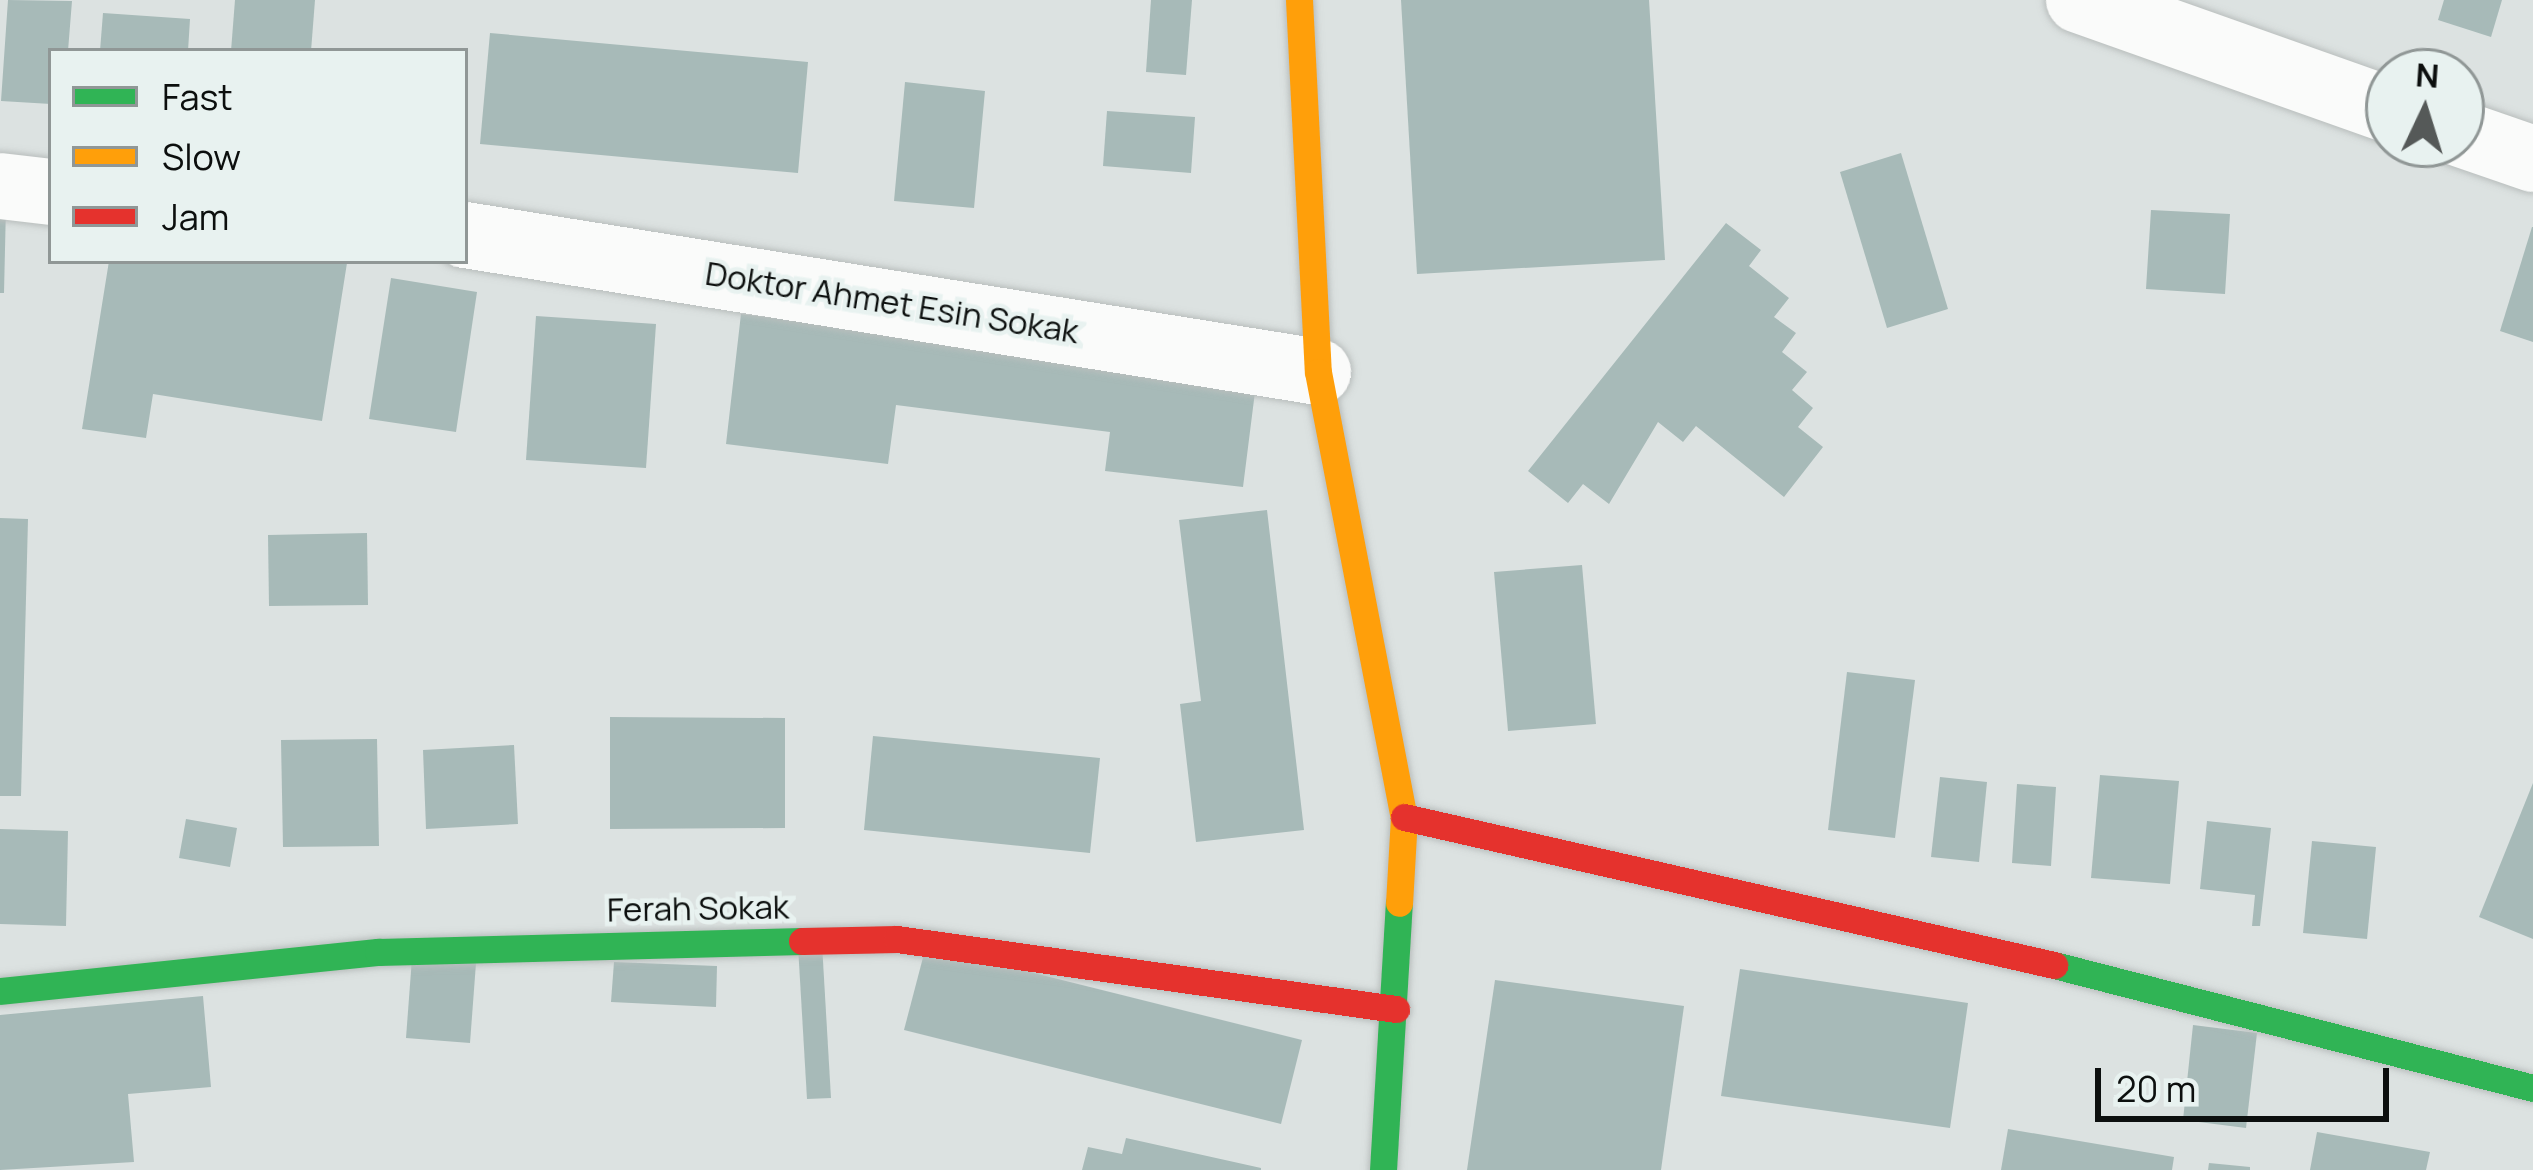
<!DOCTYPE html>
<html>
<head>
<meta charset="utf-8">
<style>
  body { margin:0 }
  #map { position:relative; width:2533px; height:1170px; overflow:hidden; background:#dce2e1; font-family:Manrope,sans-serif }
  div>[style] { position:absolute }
  .building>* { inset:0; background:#a7bab8 }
  .roads { filter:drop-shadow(0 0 3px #b9bebd) drop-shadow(0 0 3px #b9bebd) }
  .street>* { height:66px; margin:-33px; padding:0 33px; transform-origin:33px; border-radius:33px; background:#fafbfa }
  .fast>* { height:27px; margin:-13.5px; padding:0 13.5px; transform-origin:13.5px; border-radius:13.5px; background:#30b455 }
  .slow>* { height:27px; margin:-13.5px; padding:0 13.5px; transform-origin:13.5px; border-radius:13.5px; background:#ff9f0a }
  .jam>* { height:27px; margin:-13.5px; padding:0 13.5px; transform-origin:13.5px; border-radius:13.5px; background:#e5322d }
  span { translate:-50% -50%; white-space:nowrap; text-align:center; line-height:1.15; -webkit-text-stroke:9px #e8f2f0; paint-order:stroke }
  .street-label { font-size:33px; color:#0c0f0e }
  .legend { position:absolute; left:48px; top:48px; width:420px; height:216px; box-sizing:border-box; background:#e8f2f0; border:3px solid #909796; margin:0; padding:15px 21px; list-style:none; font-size:36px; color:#0c0f0e }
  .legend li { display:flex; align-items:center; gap:24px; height:60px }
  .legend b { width:60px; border:3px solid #909796 }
  .north { position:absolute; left:2365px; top:48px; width:120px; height:120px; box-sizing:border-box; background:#e8f2f0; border:3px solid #909796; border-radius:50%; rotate:4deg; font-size:33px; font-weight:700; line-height:48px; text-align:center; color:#0c0f0e }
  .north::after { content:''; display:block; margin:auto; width:42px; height:54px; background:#555958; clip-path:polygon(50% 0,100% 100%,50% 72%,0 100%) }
  .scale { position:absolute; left:2095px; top:1068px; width:294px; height:54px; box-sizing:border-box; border:6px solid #0c0f0e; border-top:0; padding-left:15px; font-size:36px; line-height:42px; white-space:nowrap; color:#0c0f0e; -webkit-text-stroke:9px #e8f2f0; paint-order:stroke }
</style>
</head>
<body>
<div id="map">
  <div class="building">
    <i style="clip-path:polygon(8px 0,72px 1px,68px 51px,51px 51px,51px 104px,1px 101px)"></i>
    <i style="clip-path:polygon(235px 0,315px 0,311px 51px,231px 51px)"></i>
    <i style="clip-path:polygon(1151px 0,1192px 0,1186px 75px,1146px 72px)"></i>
    <i style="clip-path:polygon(1401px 0,1649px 0,1665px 260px,1417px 274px)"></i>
    <i style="clip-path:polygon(2444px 0,2502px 0,2491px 37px,2438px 20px)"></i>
    <i style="clip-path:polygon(103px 13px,190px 19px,188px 51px,100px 51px)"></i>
    <i style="clip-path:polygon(490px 33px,808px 62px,798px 173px,480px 144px)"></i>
    <i style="clip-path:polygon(905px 82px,985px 91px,974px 208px,894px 201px)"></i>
    <i style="clip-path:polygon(1107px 111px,1195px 117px,1191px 173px,1103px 166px)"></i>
    <i style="clip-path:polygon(1901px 153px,1948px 309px,1887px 328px,1840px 172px)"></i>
    <i style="clip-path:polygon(0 206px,6px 206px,4px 293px,0 293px)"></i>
    <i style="clip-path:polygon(2151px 210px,2230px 214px,2225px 294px,2146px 289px)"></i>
    <i style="clip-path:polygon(1726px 223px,1761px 250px,1749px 266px,1789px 298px,1774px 317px,1796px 333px,1782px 352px,1807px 372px,1792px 390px,1813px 408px,1798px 427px,1823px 447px,1784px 497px,1696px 426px,1683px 442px,1658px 422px,1609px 504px,1583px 484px,1568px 503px,1528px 471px)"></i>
    <i style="clip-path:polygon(2532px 227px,2533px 227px,2533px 342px,2500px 331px)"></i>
    <i style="clip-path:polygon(109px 261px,347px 263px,322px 421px,153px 394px,146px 438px,82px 429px)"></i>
    <i style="clip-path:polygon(391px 278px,477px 292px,456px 432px,369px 419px)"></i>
    <i style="clip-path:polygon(741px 314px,1257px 376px,1243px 487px,1105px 471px,1110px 432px,896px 405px,888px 464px,726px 444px)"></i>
    <i style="clip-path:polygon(536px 316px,656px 324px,646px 468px,526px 460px)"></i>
    <i style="clip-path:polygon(1267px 510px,1304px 830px,1196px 842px,1180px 704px,1201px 701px,1179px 520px)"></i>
    <i style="clip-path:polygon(0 518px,28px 519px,21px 796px,0 796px)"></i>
    <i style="clip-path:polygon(367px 533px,368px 605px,269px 606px,268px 535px)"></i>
    <i style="clip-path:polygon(1582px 565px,1596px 724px,1508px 731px,1494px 572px)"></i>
    <i style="clip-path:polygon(1847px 672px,1915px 680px,1895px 838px,1828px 830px)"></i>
    <i style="clip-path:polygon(610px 717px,785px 718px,785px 828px,610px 829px)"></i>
    <i style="clip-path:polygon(873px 736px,1100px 758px,1090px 853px,864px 830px)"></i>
    <i style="clip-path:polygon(377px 739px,379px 846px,283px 847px,281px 740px)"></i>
    <i style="clip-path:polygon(514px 745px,518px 824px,426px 829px,423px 750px)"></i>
    <i style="clip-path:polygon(2100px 775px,2179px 781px,2170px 884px,2091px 878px)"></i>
    <i style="clip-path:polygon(1940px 777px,1987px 782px,1979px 862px,1931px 857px)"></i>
    <i style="clip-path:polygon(2533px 783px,2533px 939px,2479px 917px)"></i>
    <i style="clip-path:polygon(2017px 784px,2056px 787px,2051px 866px,2012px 863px)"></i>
    <i style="clip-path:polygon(186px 819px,237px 828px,230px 867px,179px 858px)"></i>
    <i style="clip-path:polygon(2207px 821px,2271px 828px,2260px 926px,2252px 926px,2255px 895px,2200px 889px)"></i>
    <i style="clip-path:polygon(0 829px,68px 831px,66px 926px,0 924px)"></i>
    <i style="clip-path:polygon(2312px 841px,2376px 847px,2367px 939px,2303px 933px)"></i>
    <i style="clip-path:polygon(822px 944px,831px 1098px,807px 1099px,798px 946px)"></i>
    <i style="clip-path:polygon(926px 946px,1302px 1040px,1281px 1124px,904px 1030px)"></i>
    <i style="clip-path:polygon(412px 958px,476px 963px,470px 1043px,406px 1038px)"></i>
    <i style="clip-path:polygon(614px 962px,717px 966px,716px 1007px,611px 1002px)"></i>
    <i style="clip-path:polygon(1740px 969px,1968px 1003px,1950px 1128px,1721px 1096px)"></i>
    <i style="clip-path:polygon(1495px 980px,1684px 1006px,1661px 1170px,1467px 1170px)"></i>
    <i style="clip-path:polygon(203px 996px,211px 1087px,128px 1094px,134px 1162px,0 1170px,0 1015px)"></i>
    <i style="clip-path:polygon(2193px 1025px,2257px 1033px,2246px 1128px,2183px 1120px)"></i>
    <i style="clip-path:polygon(2008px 1129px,2174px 1157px,2172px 1170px,2001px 1170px)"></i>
    <i style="clip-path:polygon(2317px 1132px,2430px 1152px,2426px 1170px,2310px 1170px)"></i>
    <i style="clip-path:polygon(1126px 1138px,1261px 1168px,1261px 1170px,1082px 1170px,1088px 1147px,1122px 1154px)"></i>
    <i style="clip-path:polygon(2209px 1163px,2250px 1167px,2250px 1170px,2208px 1170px)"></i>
  </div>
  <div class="roads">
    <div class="street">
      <i style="left:2079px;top:0;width:329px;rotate:19.5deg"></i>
      <i style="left:2461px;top:134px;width:76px;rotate:19.1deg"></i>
      <i style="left:0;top:186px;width:51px;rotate:6.7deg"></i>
      <i style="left:465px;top:235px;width:864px;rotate:9.12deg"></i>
    </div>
    <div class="fast">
      <i style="left:2054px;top:965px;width:495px;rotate:14.4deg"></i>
      <i style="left:0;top:991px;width:380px;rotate:-5.9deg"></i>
      <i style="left:378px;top:952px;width:424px;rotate:-1.5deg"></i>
      <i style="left:1383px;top:1170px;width:267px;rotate:-86.6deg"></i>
    </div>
    <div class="slow">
      <i style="left:1299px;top:0;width:372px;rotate:87.1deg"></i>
      <i style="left:1318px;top:372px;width:453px;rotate:79.1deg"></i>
      <i style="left:1404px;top:817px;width:86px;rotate:93.3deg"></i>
    </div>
    <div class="jam">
      <i style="left:1404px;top:817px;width:667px;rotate:12.83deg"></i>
      <i style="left:802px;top:941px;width:95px;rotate:-1.2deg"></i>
      <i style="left:897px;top:939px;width:504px;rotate:7.99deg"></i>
    </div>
  </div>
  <div class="street-label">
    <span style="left:892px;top:302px;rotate:9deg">Doktor Ahmet Esin Sokak</span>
    <span style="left:698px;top:908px;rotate:-1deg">Ferah Sokak</span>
  </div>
  <ul class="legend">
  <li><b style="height:15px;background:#30b455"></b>Fast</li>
  <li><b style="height:15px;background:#ff9f0a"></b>Slow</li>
  <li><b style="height:15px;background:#e5322d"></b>Jam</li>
  </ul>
  <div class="north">N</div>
  <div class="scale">20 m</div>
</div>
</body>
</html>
